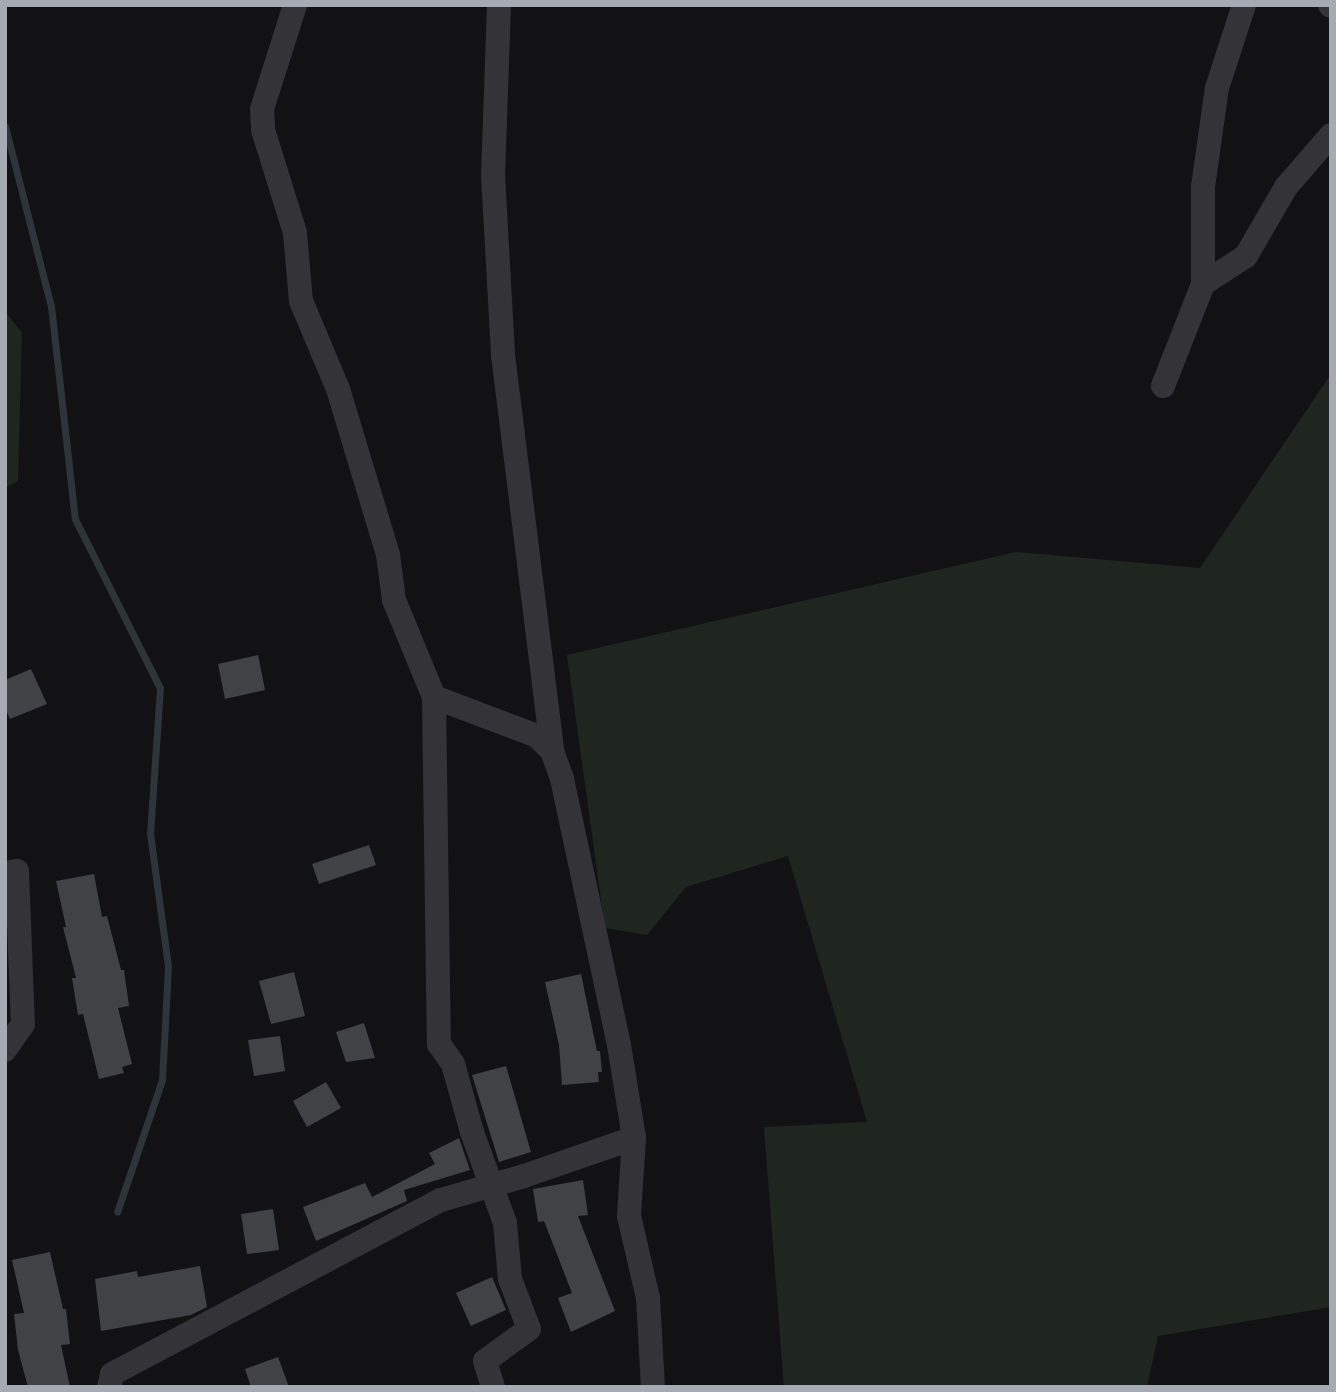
<!DOCTYPE html>
<html>
<head>
<meta charset="utf-8">
<style>
  body { margin:0 }
  #map { position:relative; width:1336px; height:1392px; overflow:hidden; background:#121214; font-family:Manrope,sans-serif }
  div>[style] { position:absolute }
  .green>* { inset:0; background:#1f2620 }
  .stream>* { height:7px; margin:-3.5px; padding:0 3.5px; transform-origin:3.5px; border-radius:3.5px; background:#2d353b }
  .building>* { inset:0; background:#414246 }
  .street>* { height:24px; margin:-12px; padding:0 12px; transform-origin:12px; border-radius:12px; background:#343438 }
  span { translate:-50% -50%; white-space:nowrap; text-align:center; line-height:1.15; -webkit-text-stroke:5px #0d0d0f; paint-order:stroke }
  .frame { position:absolute; inset:0; border:7px solid #a5aab3; pointer-events:none }
</style>
</head>
<body>
<div id="map">
  <div class="green">
    <i style="clip-path:polygon(5px 311px,22px 333px,18px 481px,5px 488px)"></i>
    <i style="clip-path:polygon(1331px 374px,1331px 1307px,1158px 1336px,1147px 1387px,784px 1387px,764px 1127px,867px 1122px,788px 856px,686px 887px,647px 935px,605px 928px,567px 655px,1016px 552px,1200px 568px)"></i>
  </div>
  <div class="stream">
    <i style="left:5px;top:126px;width:186px;rotate:75.7deg"></i>
    <i style="left:51px;top:306px;width:214px;rotate:83.6deg"></i>
    <i style="left:75px;top:519px;width:189px;rotate:63.3deg"></i>
    <i style="left:160px;top:688px;width:145px;rotate:93.9deg"></i>
    <i style="left:150px;top:833px;width:134px;rotate:82.3deg"></i>
    <i style="left:168px;top:966px;width:114px;rotate:93deg"></i>
    <i style="left:162px;top:1080px;width:139px;rotate:108.8deg"></i>
  </div>
  <div class="building">
    <i style="clip-path:polygon(258px 655px,265px 690px,225px 699px,218px 664px)"></i>
    <i style="clip-path:polygon(31px 669px,47px 704px,10px 719px,5px 708px,5px 680px)"></i>
    <i style="clip-path:polygon(369px 845px,376px 865px,319px 884px,312px 864px)"></i>
    <i style="clip-path:polygon(94px 874px,102px 917px,107px 916px,121px 970px,124px 970px,129px 1006px,118px 1008px,132px 1064px,122px 1067px,124px 1073px,99px 1079px,83px 1014px,78px 1015px,72px 978px,76px 978px,63px 927px,66px 927px,56px 881px)"></i>
    <i style="clip-path:polygon(294px 972px,305px 1016px,271px 1024px,259px 981px)"></i>
    <i style="clip-path:polygon(581px 974px,597px 1051px,600px 1051px,602px 1072px,598px 1072px,599px 1082px,562px 1085px,559px 1045px,545px 982px)"></i>
    <i style="clip-path:polygon(364px 1023px,375px 1058px,346px 1062px,336px 1032px)"></i>
    <i style="clip-path:polygon(280px 1036px,285px 1071px,254px 1076px,248px 1040px)"></i>
    <i style="clip-path:polygon(506px 1066px,531px 1152px,499px 1162px,472px 1075px)"></i>
    <i style="clip-path:polygon(326px 1082px,341px 1108px,307px 1127px,293px 1101px)"></i>
    <i style="clip-path:polygon(459px 1138px,470px 1170px,404px 1190px,407px 1201px,316px 1241px,303px 1207px,365px 1183px,372px 1197px,435px 1164px,429px 1153px)"></i>
    <i style="clip-path:polygon(583px 1180px,588px 1215px,578px 1216px,615px 1311px,571px 1332px,558px 1298px,572px 1293px,544px 1221px,538px 1222px,533px 1189px)"></i>
    <i style="clip-path:polygon(273px 1209px,279px 1250px,247px 1254px,241px 1214px)"></i>
    <i style="clip-path:polygon(50px 1252px,63px 1309px,66px 1309px,70px 1344px,61px 1345px,70px 1387px,28px 1387px,18px 1350px,14px 1314px,24px 1313px,12px 1260px)"></i>
    <i style="clip-path:polygon(200px 1266px,207px 1307px,191px 1315px,101px 1331px,95px 1279px,137px 1271px,138px 1277px)"></i>
    <i style="clip-path:polygon(492px 1277px,506px 1310px,471px 1326px,456px 1293px)"></i>
    <i style="clip-path:polygon(278px 1357px,289px 1387px,251px 1387px,245px 1369px)"></i>
  </div>
  <div class="street">
    <i style="left:295px;top:5px;width:109px;rotate:107.6deg"></i>
    <i style="left:262px;top:109px;width:21px;rotate:87deg"></i>
    <i style="left:263px;top:130px;width:108px;rotate:72.7deg"></i>
    <i style="left:295px;top:233px;width:68px;rotate:85deg"></i>
    <i style="left:301px;top:301px;width:95px;rotate:67.2deg"></i>
    <i style="left:338px;top:389px;width:173px;rotate:73.2deg"></i>
    <i style="left:388px;top:555px;width:45px;rotate:82.4deg"></i>
    <i style="left:394px;top:600px;width:105px;rotate:67.6deg"></i>
    <i style="left:434px;top:697px;width:347px;rotate:89.2deg"></i>
    <i style="left:439px;top:1044px;width:24px;rotate:55deg"></i>
    <i style="left:453px;top:1064px;width:71px;rotate:74.4deg"></i>
    <i style="left:472px;top:1132px;width:97px;rotate:70.1deg"></i>
    <i style="left:505px;top:1223px;width:56px;rotate:84.9deg"></i>
    <i style="left:510px;top:1279px;width:53px;rotate:69.2deg"></i>
    <i style="left:529px;top:1329px;width:54px;rotate:144deg"></i>
    <i style="left:485px;top:1361px;width:27px;rotate:73deg"></i>
    <i style="left:499px;top:5px;width:170px;rotate:92deg"></i>
    <i style="left:493px;top:175px;width:180px;rotate:86.8deg"></i>
    <i style="left:503px;top:355px;width:399px;rotate:82.9deg"></i>
    <i style="left:1330px;top:5px;width:1px;rotate:45deg"></i>
    <i style="left:1203px;top:284px;width:51px;rotate:-33.1deg"></i>
    <i style="left:1246px;top:256px;width:80px;rotate:-59.9deg"></i>
    <i style="left:1286px;top:187px;width:69px;rotate:-49.1deg"></i>
    <i style="left:1163px;top:386px;width:110px;rotate:-68.6deg"></i>
    <i style="left:1203px;top:284px;width:97px;rotate:-90deg"></i>
    <i style="left:1203px;top:187px;width:100px;rotate:-82deg"></i>
    <i style="left:1217px;top:88px;width:87px;rotate:-72deg"></i>
    <i style="left:434px;top:697px;width:110px;rotate:20.7deg"></i>
    <i style="left:537px;top:736px;width:21px;rotate:45deg"></i>
    <i style="left:552px;top:751px;width:30px;rotate:70deg"></i>
    <i style="left:562px;top:779px;width:272px;rotate:77.9deg"></i>
    <i style="left:619px;top:1045px;width:94px;rotate:80.8deg"></i>
    <i style="left:634px;top:1138px;width:78px;rotate:93.7deg"></i>
    <i style="left:629px;top:1216px;width:84px;rotate:77deg"></i>
    <i style="left:648px;top:1298px;width:89px;rotate:86.8deg"></i>
    <i style="left:5px;top:873px;width:12px;rotate:-9deg"></i>
    <i style="left:17px;top:871px;width:153px;rotate:87.8deg"></i>
    <i style="left:23px;top:1024px;width:32px;rotate:125deg"></i>
    <i style="left:109px;top:1387px;width:13px;rotate:-77deg"></i>
    <i style="left:112px;top:1374px;width:372px;rotate:-27.9deg"></i>
    <i style="left:441px;top:1200px;width:86px;rotate:-16.1deg"></i>
    <i style="left:524px;top:1176px;width:116px;rotate:-19.1deg"></i>
  </div>
  <div class="frame"></div>
</div>
</body>
</html>
